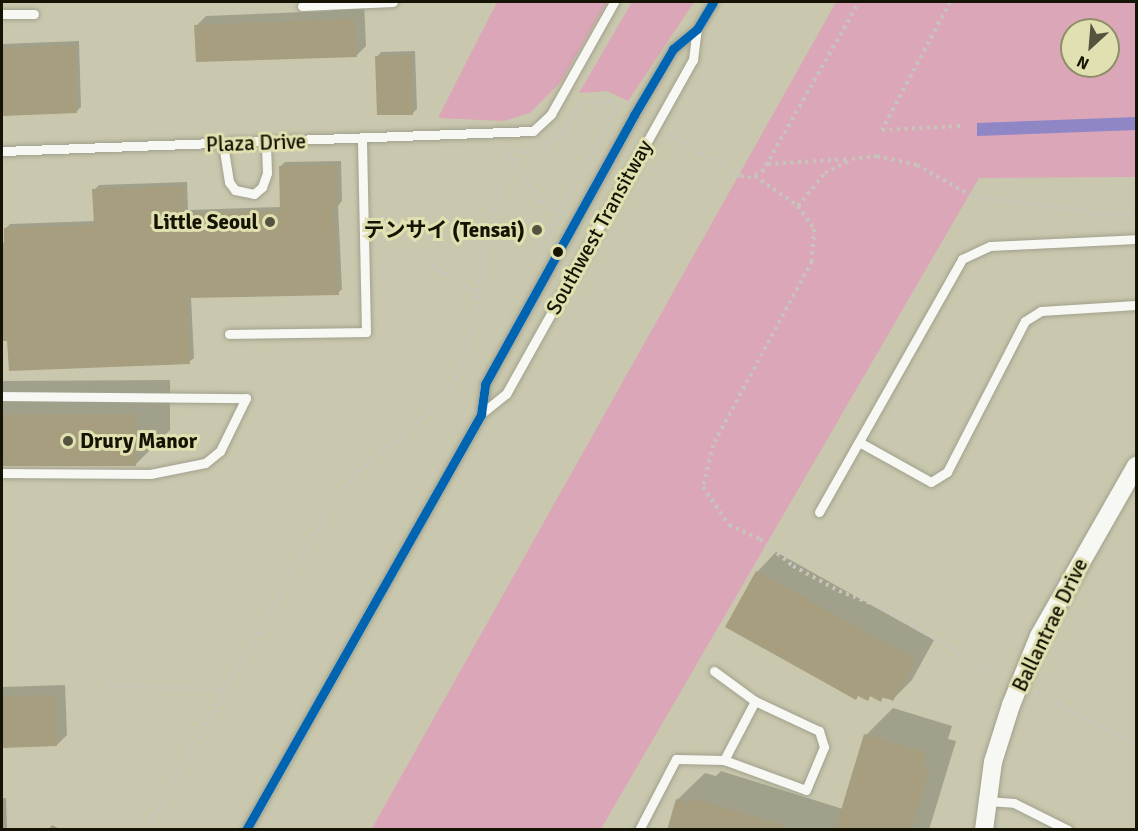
<!DOCTYPE html>
<html>
<head>
<meta charset="utf-8">
<style>
  body { margin:0 }
  #map { position:relative; width:1138px; height:831px; overflow:hidden; background:#c9c8ae; font-family:Signika,"Noto Sans JP",sans-serif }
  div>[style] { position:absolute }
  .green>* { inset:0; background:#dba6b7 }
  .water>* { inset:0; background:#8f86c6 }
  .shadow>* { inset:0; background:#0003 }
  .building>* { inset:0; background:#a69e7e }
  .path>* { height:4px; margin-top:-2px; transform-origin:0; background:repeating-linear-gradient(90deg,#c5c5bc 0 3px,transparent 0 7.5px) }
  .roads { filter:drop-shadow(0 0 2px #a1a08c) drop-shadow(0 0 2px #a1a08c) }
  .service>* { height:9px; margin:-4.5px; padding:0 4.5px; transform-origin:4.5px; border-radius:4.5px; background:#f7f7f3 }
  .minor>* { height:18px; margin:-9px; padding:0 9px; transform-origin:9px; border-radius:9px; background:#f7f7f3 }
  .bus-1>* { height:9px; margin:-4.5px; padding:0 4.5px; transform-origin:4.5px; border-radius:4.5px; background:#0064b1 }
  .dots>* { width:16px; height:16px; translate:-50% -50%; box-sizing:border-box; border:3px solid #e1e0b0; border-radius:50% }
  span { translate:-50% -50%; white-space:nowrap; text-align:center; line-height:1.15; -webkit-text-stroke:6px #e1e0b0; paint-order:stroke }
  .street-label { font-size:21px; color:#151404 }
  .poi-label { font-size:21px; color:#151404; font-weight:700 }
  .right { translate:-100% -50%; text-align:right }
  .left { translate:0 -50%; text-align:left }
  .frame { position:absolute; inset:0; border:3px solid #151404; pointer-events:none }
  .north { position:absolute; left:1060px; top:18px; width:60px; height:60px; box-sizing:border-box; background:#e1e0b0; border:2px solid #8f8e6b; border-radius:50%; rotate:206deg; font-size:16px; font-weight:700; line-height:24px; text-align:center; color:#151404 }
  .north::after { content:''; display:block; margin:auto; width:21px; height:27px; background:#54533f; clip-path:polygon(50% 0,100% 100%,50% 72%,0 100%) }
</style>
</head>
<body>
<div id="map">
  <div class="green">
    <i style="clip-path:polygon(497px 2px,607px 2px,561px 82px,530px 113px,504px 121px,438px 118px)"></i>
    <i style="clip-path:polygon(632px 2px,694px 2px,628px 101px,607px 91px,579px 93px)"></i>
    <i style="clip-path:polygon(evenodd,836px 2px,1136px 2px,1136px 177px,979px 178px,601px 829px,371px 830px,836px 2px,1072px 30px,1108px 30px,1108px 66px,1072px 66px,1072px 30px)"></i>
  </div>
  <div class="water">
    <i style="clip-path:polygon(1136px 117px,1136px 130px,977px 136px,977px 123px)"></i>
  </div>
  <div class="shadow">
    <i style="clip-path:polygon(339px 2px,364px 2px,366px 46px,356px 56px,196px 26px,206px 16px,330px 11px)"></i>
    <i style="clip-path:polygon(79px 41px,81px 107px,76px 112px,2px 115px,2px 44px)"></i>
    <i style="clip-path:polygon(415px 51px,417px 109px,412px 114px,377px 57px,381px 52px)"></i>
    <i style="clip-path:polygon(341px 161px,342px 201px,338px 206px,342px 289px,338px 293px,191px 297px,194px 358px,189px 362px,2px 339px,2px 243px,6px 243px,5px 229px,10px 224px,95px 221px,94px 190px,99px 185px,187px 182px,188px 210px,281px 207px,280px 167px,285px 162px)"></i>
    <i style="clip-path:polygon(170px 380px,170px 430px,135px 465px,2px 466px,2px 381px)"></i>
    <i style="clip-path:polygon(776px 552px,934px 640px,912px 680px,892px 700px,872px 695px,867px 699px,757px 572px)"></i>
    <i style="clip-path:polygon(65px 685px,67px 735px,57px 745px,2px 747px,2px 687px)"></i>
    <i style="clip-path:polygon(893px 708px,952px 726px,948px 739px,956px 741px,929px 830px,668px 830px,677px 800px,705px 773px,716px 776px,721px 771px,843px 809px,866px 735px)"></i>
    <i style="clip-path:polygon(2px 798px,6px 798px,7px 830px,2px 830px)"></i>
    <i style="clip-path:polygon(52px 825px,62px 830px,48px 830px)"></i>
  </div>
  <div class="building">
    <i style="clip-path:polygon(355px 19px,357px 57px,196px 62px,194px 25px)"></i>
    <i style="clip-path:polygon(75px 45px,77px 113px,2px 116px,2px 48px)"></i>
    <i style="clip-path:polygon(411px 54px,413px 115px,377px 115px,375px 56px)"></i>
    <i style="clip-path:polygon(337px 165px,338px 207px,333px 207px,339px 295px,187px 298px,190px 364px,9px 371px,7px 341px,2px 341px,4px 228px,94px 225px,92px 189px,183px 186px,184px 214px,280px 211px,279px 166px)"></i>
    <i style="clip-path:polygon(135px 414px,136px 466px,2px 466px,2px 415px)"></i>
    <i style="clip-path:polygon(756px 571px,916px 660px,893px 701px,883px 696px,881px 702px,870px 696px,868px 701px,858px 696px,856px 700px,725px 627px)"></i>
    <i style="clip-path:polygon(56px 695px,57px 746px,2px 748px,2px 696px)"></i>
    <i style="clip-path:polygon(864px 734px,926px 753px,922px 766px,930px 768px,911px 830px,835px 830px)"></i>
    <i style="clip-path:polygon(692px 798px,782px 825px,782px 830px,667px 830px,676px 799px,690px 804px)"></i>
  </div>
  <div class="path">
    <i style="left:950px;top:2px;width:145px;rotate:118deg"></i>
    <i style="left:882px;top:130px;width:80px;rotate:-2.9deg"></i>
    <i style="left:667px;top:134px;width:85px;rotate:29.6deg"></i>
    <i style="left:741px;top:176px;width:7px;rotate:16deg"></i>
    <i style="left:748px;top:178px;width:15px;rotate:-23deg"></i>
    <i style="left:762px;top:172px;width:196px;rotate:-60.3deg"></i>
    <i style="left:509px;top:152px;width:58px;rotate:57.7deg"></i>
    <i style="left:540px;top:201px;width:23px;rotate:29deg"></i>
    <i style="left:768px;top:164px;width:82px;rotate:-3.5deg"></i>
    <i style="left:755px;top:176px;width:52px;rotate:34.9deg"></i>
    <i style="left:798px;top:206px;width:28px;rotate:55deg"></i>
    <i style="left:814px;top:229px;width:32px;rotate:94deg"></i>
    <i style="left:812px;top:261px;width:209px;rotate:118.3deg"></i>
    <i style="left:713px;top:445px;width:43px;rotate:103.4deg"></i>
    <i style="left:703px;top:487px;width:46px;rotate:55.6deg"></i>
    <i style="left:729px;top:525px;width:34px;rotate:24deg"></i>
    <i style="left:760px;top:539px;width:43px;rotate:39.3deg"></i>
    <i style="left:793px;top:566px;width:52px;rotate:28.5deg"></i>
    <i style="left:839px;top:591px;width:44px;rotate:21.3deg"></i>
    <i style="left:880px;top:607px;width:141px;rotate:29.8deg"></i>
    <i style="left:798px;top:206px;width:43px;rotate:-50.7deg"></i>
    <i style="left:825px;top:173px;width:30px;rotate:-27deg"></i>
    <i style="left:852px;top:159px;width:25px;rotate:-7deg"></i>
    <i style="left:877px;top:156px;width:41px;rotate:12.7deg"></i>
    <i style="left:917px;top:165px;width:63px;rotate:29.4deg"></i>
    <i style="left:972px;top:196px;width:132px;rotate:7.8deg"></i>
    <i style="left:1103px;top:214px;width:33px;rotate:-2deg"></i>
    <i style="left:538px;top:252px;width:166px;rotate:-61.1deg"></i>
    <i style="left:425px;top:261px;width:62px;rotate:31.1deg"></i>
    <i style="left:107px;top:685px;width:118px;rotate:2.4deg"></i>
    <i style="left:1037px;top:692px;width:112px;rotate:28.2deg"></i>
    <i style="left:146px;top:830px;width:365px;rotate:-60.4deg"></i>
    <i style="left:326px;top:513px;width:53px;rotate:-52.7deg"></i>
    <i style="left:358px;top:471px;width:97px;rotate:-38.8deg"></i>
    <i style="left:434px;top:410px;width:38px;rotate:-55deg"></i>
    <i style="left:456px;top:379px;width:53px;rotate:-71.2deg"></i>
    <i style="left:473px;top:329px;width:90px;rotate:-81.7deg"></i>
    <i style="left:486px;top:240px;width:91px;rotate:-75.4deg"></i>
    <i style="left:509px;top:152px;width:22px"></i>
    <i style="left:531px;top:152px;width:21px;rotate:-25deg"></i>
    <i style="left:550px;top:143px;width:18px;rotate:-38deg"></i>
    <i style="left:564px;top:132px;width:36px;rotate:-58deg"></i>
    <i style="left:583px;top:102px;width:25px;rotate:-2deg"></i>
    <i style="left:608px;top:101px;width:15px;rotate:28deg"></i>
  </div>
  <div class="roads">
    <div class="service">
      <i style="left:302px;top:6px;width:91px;rotate:-2.5deg"></i>
      <i style="left:2px;top:14px;width:32px"></i>
      <i style="left:223px;top:144px;width:38px;rotate:81deg"></i>
      <i style="left:229px;top:182px;width:10px;rotate:53deg"></i>
      <i style="left:235px;top:190px;width:19px;rotate:12deg"></i>
      <i style="left:254px;top:194px;width:11px;rotate:-41deg"></i>
      <i style="left:262px;top:187px;width:15px;rotate:-70deg"></i>
      <i style="left:267px;top:173px;width:31px;rotate:-92deg"></i>
      <i style="left:2px;top:151px;width:531px;rotate:-2.16deg"></i>
      <i style="left:533px;top:131px;width:25px;rotate:-43deg"></i>
      <i style="left:551px;top:114px;width:129px;rotate:-60.6deg"></i>
      <i style="left:229px;top:334px;width:137px;rotate:-0.8deg"></i>
      <i style="left:366px;top:332px;width:192px;rotate:-91.2deg"></i>
      <i style="left:2px;top:396px;width:244px;rotate:0.5deg"></i>
      <i style="left:246px;top:398px;width:59px;rotate:116.1deg"></i>
      <i style="left:220px;top:451px;width:19px;rotate:141deg"></i>
      <i style="left:205px;top:463px;width:56px;rotate:168.7deg"></i>
      <i style="left:150px;top:474px;width:148px;rotate:-179.6deg"></i>
      <i style="left:481px;top:414px;width:30px;rotate:-82deg"></i>
      <i style="left:485px;top:384px;width:308px;rotate:-61deg"></i>
      <i style="left:634px;top:115px;width:77px;rotate:-59.4deg"></i>
      <i style="left:673px;top:49px;width:31px;rotate:-40deg"></i>
      <i style="left:697px;top:29px;width:31px;rotate:-59deg"></i>
      <i style="left:859px;top:442px;width:82px;rotate:29.1deg"></i>
      <i style="left:931px;top:482px;width:19px;rotate:-32deg"></i>
      <i style="left:947px;top:472px;width:170px;rotate:-62.7deg"></i>
      <i style="left:1025px;top:321px;width:19px;rotate:-32deg"></i>
      <i style="left:1041px;top:311px;width:95px;rotate:-3.6deg"></i>
      <i style="left:819px;top:512px;width:291px;rotate:-60.5deg"></i>
      <i style="left:962px;top:259px;width:31px;rotate:-25deg"></i>
      <i style="left:990px;top:246px;width:146px;rotate:-2.7deg"></i>
      <i style="left:714px;top:671px;width:51px;rotate:36.2deg"></i>
      <i style="left:987px;top:801px;width:27px;rotate:4deg"></i>
      <i style="left:1014px;top:803px;width:60px;rotate:26.6deg"></i>
      <i style="left:246px;top:830px;width:478px;rotate:-60.5deg"></i>
      <i style="left:481px;top:414px;width:32px;rotate:-39deg"></i>
      <i style="left:506px;top:394px;width:383px;rotate:-60.8deg"></i>
      <i style="left:693px;top:60px;width:31px;rotate:-83deg"></i>
      <i style="left:639px;top:830px;width:80px;rotate:-62.5deg"></i>
      <i style="left:676px;top:759px;width:48px;rotate:1.2deg"></i>
      <i style="left:724px;top:760px;width:87px;rotate:20.1deg"></i>
      <i style="left:806px;top:790px;width:47px;rotate:-67.3deg"></i>
      <i style="left:824px;top:747px;width:17px;rotate:-107deg"></i>
      <i style="left:819px;top:731px;width:71px;rotate:-154.9deg"></i>
      <i style="left:755px;top:701px;width:67px;rotate:117.7deg"></i>
    </div>
    <div class="minor">
      <i style="left:984px;top:830px;width:69px;rotate:-82.5deg"></i>
      <i style="left:993px;top:762px;width:60px;rotate:-72.5deg"></i>
      <i style="left:1011px;top:705px;width:74px;rotate:-67.9deg"></i>
      <i style="left:1039px;top:636px;width:196px;rotate:-60.3deg"></i>
    </div>
  </div>
  <div class="bus-1">
    <i style="left:246px;top:830px;width:478px;rotate:-60.5deg"></i>
    <i style="left:481px;top:414px;width:30px;rotate:-82deg"></i>
    <i style="left:485px;top:384px;width:308px;rotate:-61deg"></i>
    <i style="left:634px;top:115px;width:77px;rotate:-59.4deg"></i>
    <i style="left:673px;top:49px;width:31px;rotate:-40deg"></i>
    <i style="left:697px;top:29px;width:31px;rotate:-59deg"></i>
  </div>
  <div class="dots">
    <i style="left:270px;top:222px;background:#54533f"></i>
    <i style="left:537px;top:230px;background:#54533f"></i>
    <i style="left:558px;top:252px;background:#151404"></i>
    <i style="left:68px;top:441px;background:#54533f"></i>
  </div>
  <div class="street-label">
    <span style="left:256px;top:143px;rotate:-2deg">Plaza Drive</span>
    <span style="left:599px;top:227px;rotate:-61deg">Southwest Transitway</span>
    <span style="left:1050px;top:625px;rotate:-64deg">Ballantrae Drive</span>
  </div>
  <div class="poi-label">
    <span class="right" style="left:258px;top:222px">Little Seoul</span>
    <span class="right" style="left:525px;top:230px">テンサイ (Tensai)</span>
    <span class="left" style="left:80px;top:441px">Drury Manor</span>
  </div>
  <div class="frame"></div>
  <div class="north">N</div>
</div>
</body>
</html>
